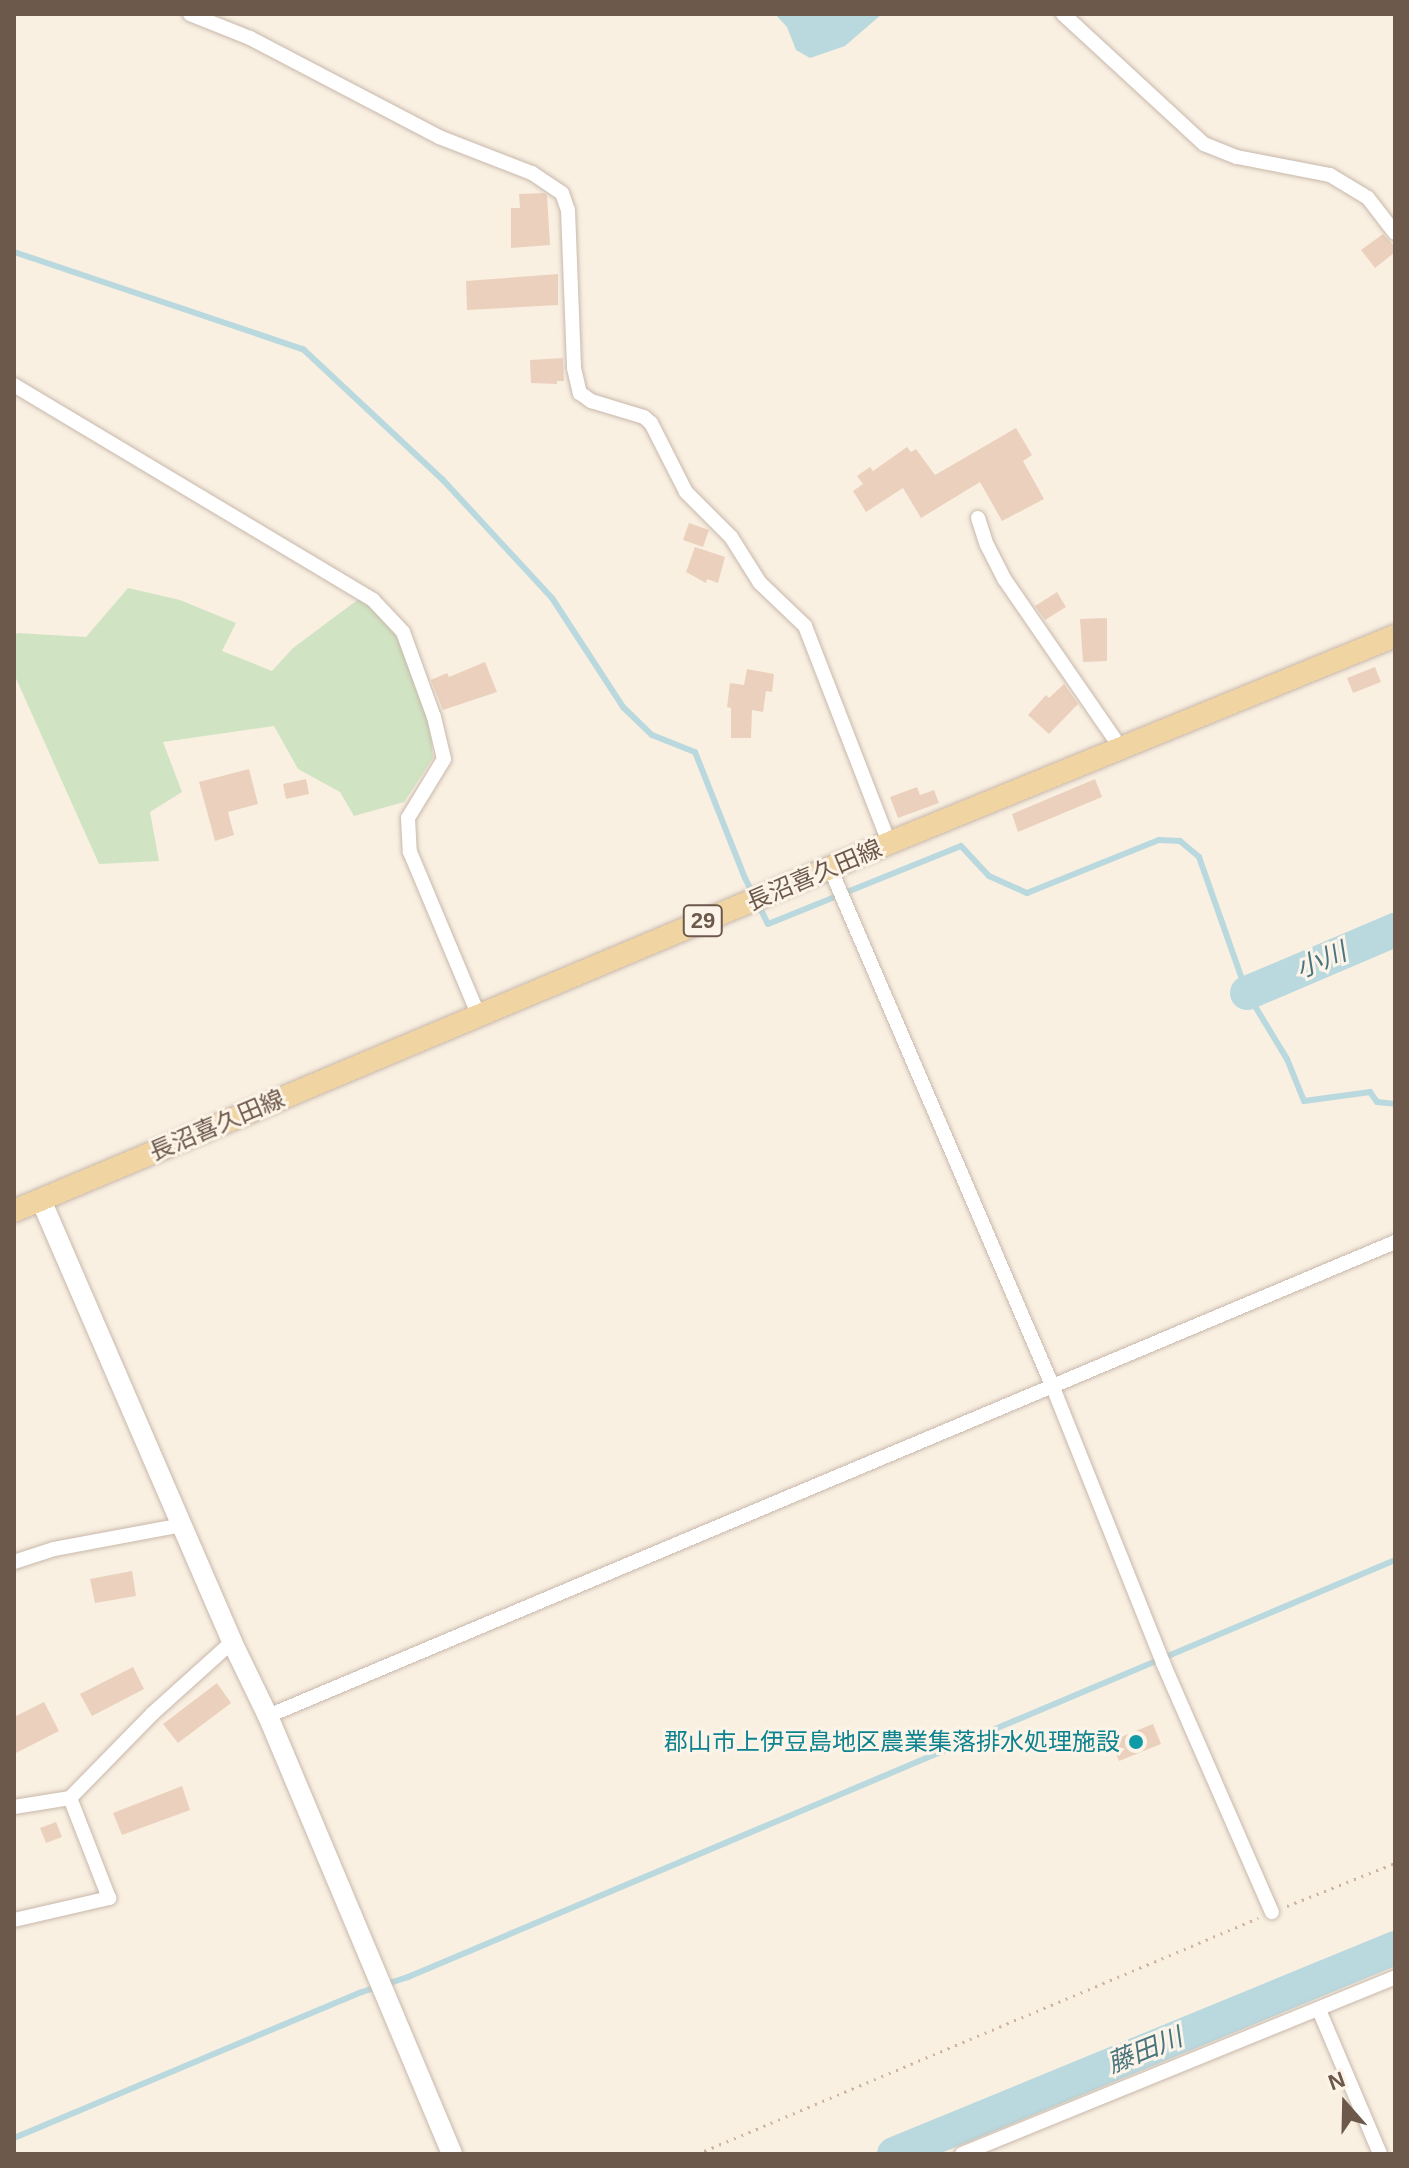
<!DOCTYPE html>
<html>
<head>
<meta charset="utf-8">
<style>
  body { margin:0 }
  #map { position:relative; width:1409px; height:2168px; overflow:hidden; background:#f9f0e2; font-family:Arial,"Noto Sans JP",sans-serif }
  div>[style] { position:absolute }
  .green>* { inset:0; background:#d0e4c3 }
  .water>* { inset:0; background:#bad9df }
  .stream>* { height:6px; margin:-3px; padding:0 3px; transform-origin:3px; border-radius:3px; background:#bad9df }
  .river>* { height:34px; margin:-17px; padding:0 17px; transform-origin:17px; border-radius:17px; background:#bad9df }
  .building>* { inset:0; background:#ebd0bd }
  .path>* { height:3px; margin-top:-1.5px; transform-origin:0; background:repeating-linear-gradient(90deg,#cfb3a1 0 2px,transparent 0 8px) }
  .roads { filter:drop-shadow(0 0 2px #c8b8ab) drop-shadow(0 0 2px #c8b8ab) }
  .street>* { height:14px; margin:-7px; padding:0 7px; transform-origin:7px; border-radius:7px; background:#fff }
  .secondary>* { height:20px; margin:-10px; padding:0 10px; transform-origin:10px; border-radius:10px; background:#fff }
  .primary>* { height:22px; margin:-11px; padding:0 11px; transform-origin:11px; border-radius:11px; background:#f0d4a2 }
  .dots>* { width:22px; height:22px; translate:-50% -50%; box-sizing:border-box; border:4px solid #fcf4e8; border-radius:50% }
  span { translate:-50% -50%; white-space:nowrap; text-align:center; line-height:1.15; -webkit-text-stroke:6px #fcf4e8; paint-order:stroke }
  .shield-label span { padding:2px 6px; background:#fcf4e8; border:2px solid; border-radius:6px; -webkit-text-stroke-width:0 }
  .shield-label { font-size:22px; color:#6d584c; font-weight:700 }
  .street-label { font-size:24px; color:#6d584c }
  .culture-label { font-size:24px; color:#0d838f }
  .right { translate:-100% -50%; text-align:right }
  .water-label { font-size:26px; color:#49747e; font-style:italic }
  .frame { position:absolute; inset:0; border:16px solid #6d584c; pointer-events:none }
  .north { position:absolute; left:1305px; top:2064px; width:80px; height:80px; -webkit-text-stroke:6px #fcf4e8; paint-order:stroke; rotate:340deg; font-size:22px; font-weight:700; line-height:32px; text-align:center; color:#6d584c }
  .north::after { content:''; display:block; margin:auto; width:28px; height:36px; background:#6d584c; clip-path:polygon(50% 0,100% 100%,50% 72%,0 100%) }
</style>
</head>
<body>
<div id="map">
  <div class="green">
    <i style="clip-path:polygon(128px 588px,180px 600px,236px 623px,222px 651px,272px 671px,293px 648px,360px 598px,393px 627px,427px 698px,433px 758px,404px 802px,354px 816px,340px 792px,298px 769px,274px 726px,163px 742px,182px 792px,150px 812px,159px 861px,99px 864px,14px 674px,14px 638px,17px 633px,86px 637px)"></i>
  </div>
  <div class="water">
    <i style="clip-path:polygon(775px 14px,882px 14px,845px 46px,810px 58px,796px 50px,787px 27px)"></i>
  </div>
  <div class="stream">
    <i style="left:14px;top:252px;width:305px;rotate:18.6deg"></i>
    <i style="left:303px;top:349px;width:192px;rotate:43.1deg"></i>
    <i style="left:443px;top:480px;width:161px;rotate:47.3deg"></i>
    <i style="left:552px;top:598px;width:130px;rotate:56.9deg"></i>
    <i style="left:623px;top:707px;width:40px;rotate:44deg"></i>
    <i style="left:652px;top:735px;width:46px;rotate:21.6deg"></i>
    <i style="left:695px;top:752px;width:136px;rotate:68.4deg"></i>
    <i style="left:745px;top:878px;width:51px;rotate:63.4deg"></i>
    <i style="left:768px;top:924px;width:208px;rotate:-22deg"></i>
    <i style="left:961px;top:846px;width:41px;rotate:47deg"></i>
    <i style="left:989px;top:876px;width:42px;rotate:24.1deg"></i>
    <i style="left:1027px;top:893px;width:142px;rotate:-21.9deg"></i>
    <i style="left:1159px;top:840px;width:21px;rotate:3deg"></i>
    <i style="left:1180px;top:841px;width:25px;rotate:40deg"></i>
    <i style="left:1199px;top:857px;width:144px;rotate:70.6deg"></i>
    <i style="left:1247px;top:993px;width:77px;rotate:58.8deg"></i>
    <i style="left:1287px;top:1059px;width:45px;rotate:68deg"></i>
    <i style="left:1304px;top:1101px;width:67px;rotate:-7.8deg"></i>
    <i style="left:1370px;top:1092px;width:12px;rotate:55deg"></i>
    <i style="left:1377px;top:1102px;width:18px;rotate:6deg"></i>
    <i style="left:14px;top:2138px;width:377px;rotate:-22.8deg"></i>
    <i style="left:362px;top:1992px;width:48px;rotate:-18.1deg"></i>
    <i style="left:408px;top:1977px;width:1071px;rotate:-22.9deg"></i>
  </div>
  <div class="river">
    <i style="left:1247px;top:993px;width:161px;rotate:-23.1deg"></i>
    <i style="left:894px;top:2154px;width:542px;rotate:-22.35deg"></i>
  </div>
  <div class="building">
    <i style="clip-path:polygon(544px 193px,547px 195px,550px 245px,511px 248px,511px 208px,520px 208px,519px 194px)"></i>
    <i style="clip-path:polygon(1383px 234px,1395px 247px,1395px 252px,1375px 268px,1361px 250px)"></i>
    <i style="clip-path:polygon(558px 274px,558px 305px,467px 310px,466px 281px)"></i>
    <i style="clip-path:polygon(563px 358px,564px 381px,557px 381px,557px 384px,531px 383px,530px 360px)"></i>
    <i style="clip-path:polygon(1016px 428px,1032px 455px,1023px 461px,1044px 499px,1002px 521px,980px 482px,921px 518px,903px 488px,866px 512px,853px 491px,863px 484px,857px 476px,870px 467px,873px 471px,907px 447px,911px 452px,916px 449px,935px 475px)"></i>
    <i style="clip-path:polygon(689px 523px,709px 530px,703px 547px,683px 540px)"></i>
    <i style="clip-path:polygon(695px 547px,725px 557px,718px 583px,707px 579px,706px 583px,686px 572px)"></i>
    <i style="clip-path:polygon(1057px 592px,1066px 607px,1045px 620px,1035px 606px)"></i>
    <i style="clip-path:polygon(1107px 618px,1107px 661px,1083px 662px,1080px 619px)"></i>
    <i style="clip-path:polygon(485px 662px,497px 692px,443px 710px,431px 680px,447px 673px,449px 677px)"></i>
    <i style="clip-path:polygon(1375px 667px,1381px 682px,1353px 693px,1347px 678px)"></i>
    <i style="clip-path:polygon(747px 669px,774px 674px,772px 692px,766px 691px,763px 712px,752px 710px,751px 738px,731px 738px,731px 708px,727px 707px,730px 683px,744px 685px)"></i>
    <i style="clip-path:polygon(1064px 684px,1078px 704px,1049px 734px,1028px 715px,1046px 695px,1049px 698px)"></i>
    <i style="clip-path:polygon(249px 769px,258px 804px,228px 812px,234px 835px,215px 841px,199px 782px)"></i>
    <i style="clip-path:polygon(306px 779px,309px 794px,286px 799px,283px 784px)"></i>
    <i style="clip-path:polygon(1095px 779px,1102px 797px,1018px 832px,1012px 814px)"></i>
    <i style="clip-path:polygon(917px 787px,920px 795px,934px 790px,939px 803px,898px 818px,890px 797px)"></i>
    <i style="clip-path:polygon(132px 1571px,136px 1596px,95px 1603px,90px 1579px)"></i>
    <i style="clip-path:polygon(133px 1667px,144px 1689px,92px 1716px,80px 1694px)"></i>
    <i style="clip-path:polygon(217px 1683px,231px 1703px,178px 1743px,163px 1724px)"></i>
    <i style="clip-path:polygon(44px 1702px,59px 1731px,14px 1754px,14px 1717px)"></i>
    <i style="clip-path:polygon(1153px 1724px,1161px 1744px,1119px 1761px,1111px 1741px)"></i>
    <i style="clip-path:polygon(182px 1786px,190px 1810px,122px 1835px,113px 1813px)"></i>
    <i style="clip-path:polygon(56px 1822px,62px 1837px,46px 1843px,40px 1828px)"></i>
  </div>
  <div class="path">
    <i style="left:1287px;top:1906px;width:116px;rotate:-21.7deg"></i>
    <i style="left:697px;top:2154px;width:609px;rotate:-22.82deg"></i>
  </div>
  <div class="roads">
    <div class="street">
      <i style="left:190px;top:14px;width:65px;rotate:21.8deg"></i>
      <i style="left:250px;top:38px;width:213px;rotate:27.6deg"></i>
      <i style="left:439px;top:137px;width:100px;rotate:21.2deg"></i>
      <i style="left:532px;top:173px;width:36px;rotate:34deg"></i>
      <i style="left:562px;top:193px;width:18px;rotate:71deg"></i>
      <i style="left:568px;top:210px;width:158px;rotate:87.8deg"></i>
      <i style="left:574px;top:368px;width:26px;rotate:77deg"></i>
      <i style="left:580px;top:393px;width:14px;rotate:36deg"></i>
      <i style="left:591px;top:401px;width:55px;rotate:16.8deg"></i>
      <i style="left:644px;top:417px;width:9px;rotate:41deg"></i>
      <i style="left:651px;top:423px;width:77px;rotate:63.1deg"></i>
      <i style="left:686px;top:492px;width:64px;rotate:45deg"></i>
      <i style="left:731px;top:537px;width:54px;rotate:57.8deg"></i>
      <i style="left:760px;top:583px;width:62px;rotate:43.7deg"></i>
      <i style="left:805px;top:626px;width:233px;rotate:68.8deg"></i>
      <i style="left:1063px;top:14px;width:192px;rotate:42.7deg"></i>
      <i style="left:1204px;top:144px;width:35px;rotate:22deg"></i>
      <i style="left:1237px;top:157px;width:95px;rotate:11deg"></i>
      <i style="left:1330px;top:175px;width:44px;rotate:31.2deg"></i>
      <i style="left:1368px;top:198px;width:44px;rotate:52.4deg"></i>
      <i style="left:14px;top:385px;width:418px;rotate:30.9deg"></i>
      <i style="left:373px;top:600px;width:44px;rotate:46.8deg"></i>
      <i style="left:403px;top:632px;width:90px;rotate:70deg"></i>
      <i style="left:434px;top:717px;width:43px;rotate:76.6deg"></i>
      <i style="left:444px;top:759px;width:69px;rotate:121.4deg"></i>
      <i style="left:408px;top:818px;width:34px;rotate:87deg"></i>
      <i style="left:410px;top:852px;width:176px;rotate:67.2deg"></i>
      <i style="left:978px;top:518px;width:28px;rotate:72deg"></i>
      <i style="left:987px;top:545px;width:39px;rotate:63deg"></i>
      <i style="left:1005px;top:580px;width:204px;rotate:55.4deg"></i>
      <i style="left:830px;top:868px;width:563px;rotate:66.76deg"></i>
      <i style="left:1052px;top:1385px;width:299px;rotate:68.2deg"></i>
      <i style="left:1163px;top:1663px;width:272px;rotate:66.4deg"></i>
      <i style="left:14px;top:1562px;width:42px;rotate:-18deg"></i>
      <i style="left:54px;top:1549px;width:130px;rotate:-10.6deg"></i>
      <i style="left:268px;top:1716px;width:1223px;rotate:-22.81deg"></i>
      <i style="left:14px;top:1807px;width:57px;rotate:-9.1deg"></i>
      <i style="left:70px;top:1798px;width:117px;rotate:-45.7deg"></i>
      <i style="left:152px;top:1714px;width:108px;rotate:-42deg"></i>
      <i style="left:14px;top:1920px;width:98px;rotate:-13deg"></i>
      <i style="left:109px;top:1898px;width:107px;rotate:-111.3deg"></i>
      <i style="left:1319px;top:2010px;width:156px;rotate:67deg"></i>
      <i style="left:962px;top:2154px;width:468px;rotate:-22.2deg"></i>
    </div>
    <div class="secondary">
      <i style="left:41px;top:1200px;width:482px;rotate:66.6deg"></i>
      <i style="left:232px;top:1642px;width:82px;rotate:64.1deg"></i>
      <i style="left:268px;top:1716px;width:475px;rotate:67.2deg"></i>
    </div>
    <div class="primary">
      <i style="left:14px;top:1211px;width:949px;rotate:-22.81deg"></i>
      <i style="left:889px;top:843px;width:547px;rotate:-22.25deg"></i>
    </div>
  </div>
  <div class="dots">
    <i style="left:1136px;top:1742px;background:#0f9aa8"></i>
  </div>
  <div class="shield-label">
    <span style="left:703px;top:921px">29</span>
  </div>
  <div class="street-label">
    <span style="left:814px;top:875px;rotate:-23deg">長沼喜久田線</span>
    <span style="left:217px;top:1125px;rotate:-23deg">長沼喜久田線</span>
  </div>
  <div class="culture-label">
    <span class="right" style="left:1120px;top:1742px">郡山市上伊豆島地区農業集落排水処理施設</span>
  </div>
  <div class="water-label">
    <span style="left:1321px;top:961px;rotate:-23deg">小川</span>
    <span style="left:1145px;top:2051px;rotate:-22deg">藤田川</span>
  </div>
  <div class="frame"></div>
  <div class="north">N</div>
</div>
</body>
</html>
